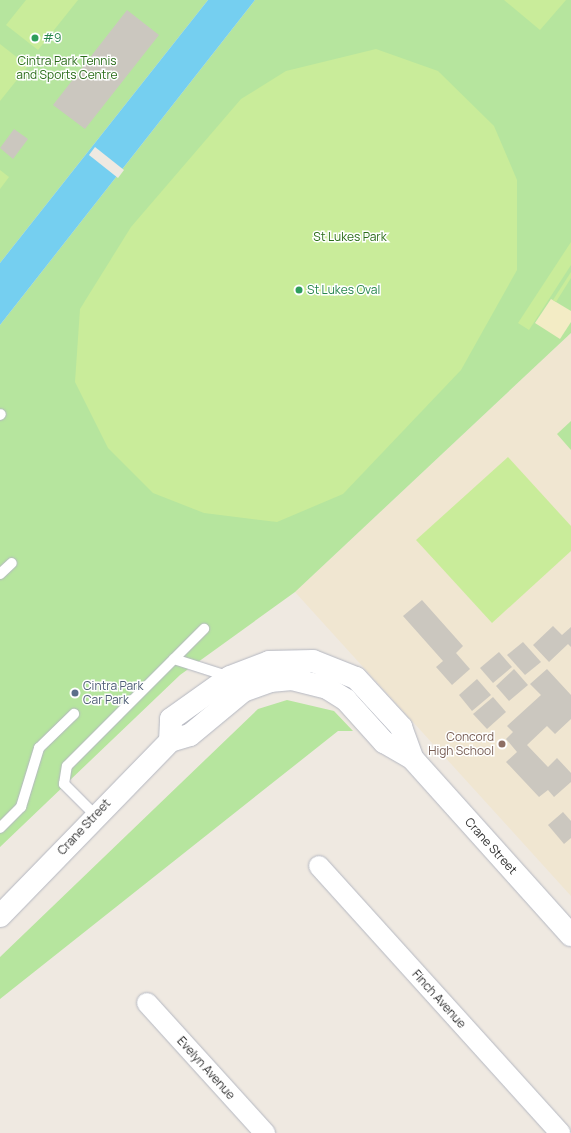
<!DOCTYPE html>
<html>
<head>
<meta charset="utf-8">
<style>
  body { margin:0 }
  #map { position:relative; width:571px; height:1133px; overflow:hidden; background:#efe9e1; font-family:Manrope,sans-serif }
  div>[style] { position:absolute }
  .education>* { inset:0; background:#f0e6d1 }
  .green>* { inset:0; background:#b6e59e }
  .sand>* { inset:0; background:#f3ecc5 }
  .pitch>* { inset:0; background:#c9ec9a }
  .water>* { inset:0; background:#75cff0 }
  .pier>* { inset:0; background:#efe9e1 }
  .building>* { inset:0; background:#cbc7bf }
  .roads { filter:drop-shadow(0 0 1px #b4b7c1) drop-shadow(0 0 1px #b4b7c1) }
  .lane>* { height:10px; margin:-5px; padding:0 5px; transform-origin:5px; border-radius:5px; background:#fff }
  .street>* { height:20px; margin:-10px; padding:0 10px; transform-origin:10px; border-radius:10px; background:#fff }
  .secondary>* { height:22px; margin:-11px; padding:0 11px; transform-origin:11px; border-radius:11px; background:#fff }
  .dots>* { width:11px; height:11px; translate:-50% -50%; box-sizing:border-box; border:2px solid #fff; border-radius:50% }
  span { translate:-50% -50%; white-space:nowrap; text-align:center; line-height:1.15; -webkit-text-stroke:3px #fff; paint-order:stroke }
  .leisure-label { font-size:12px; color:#27864d }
  .left { translate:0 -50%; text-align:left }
  .park-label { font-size:12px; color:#2c6e1b }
  .service-label { font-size:12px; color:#4e5e75 }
  .education-label { font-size:12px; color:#785e54 }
  .right { translate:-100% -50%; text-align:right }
  .street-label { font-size:12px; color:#2e2e2e }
</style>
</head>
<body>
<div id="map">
  <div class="education">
    <i style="clip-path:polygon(571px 333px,571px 896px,295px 592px)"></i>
  </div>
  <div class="green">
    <i style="clip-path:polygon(0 0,208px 0,0 263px)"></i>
    <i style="clip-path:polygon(255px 0,571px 0,571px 333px,295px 592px,180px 675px,0 847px,0 325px)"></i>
    <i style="clip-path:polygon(571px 421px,571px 450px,557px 434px)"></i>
    <i style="clip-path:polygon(287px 700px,334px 711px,353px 731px,338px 731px,0 999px,0 957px,258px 709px)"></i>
  </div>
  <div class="sand">
    <i style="clip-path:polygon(551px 299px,571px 311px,571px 322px,560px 339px,535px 323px)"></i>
  </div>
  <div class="pitch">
    <i style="clip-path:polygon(26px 0,78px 0,38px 50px,6px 25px)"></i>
    <i style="clip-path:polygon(504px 0,566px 0,540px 30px)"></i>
    <i style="clip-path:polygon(0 44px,28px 66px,0 101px)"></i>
    <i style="clip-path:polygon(376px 49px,438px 71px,494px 126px,517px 180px,517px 270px,461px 370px,343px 494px,277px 522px,204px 513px,153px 493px,108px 448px,75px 382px,80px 309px,131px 227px,241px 99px,286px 71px)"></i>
    <i style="clip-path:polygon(0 170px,9px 177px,0 189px)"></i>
    <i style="clip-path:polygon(571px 242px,571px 265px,529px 330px,518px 323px)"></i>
    <i style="clip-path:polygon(571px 272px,571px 278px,556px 302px,553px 300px)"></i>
    <i style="clip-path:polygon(508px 457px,571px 526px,571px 551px,492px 623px,416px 540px)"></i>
  </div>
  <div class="water">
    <i style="clip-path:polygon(208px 0,255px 0,0 325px,0 263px)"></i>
  </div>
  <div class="pier">
    <i style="clip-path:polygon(95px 147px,124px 170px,118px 178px,89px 155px)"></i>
  </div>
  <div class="building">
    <i style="clip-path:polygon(127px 10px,159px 35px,85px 129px,53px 105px)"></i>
    <i style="clip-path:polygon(14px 129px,28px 139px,13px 159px,0 148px)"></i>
    <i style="clip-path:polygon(422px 600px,463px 646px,456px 653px,470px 669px,452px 685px,436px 667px,443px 661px,403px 616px)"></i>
    <i style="clip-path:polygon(553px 626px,562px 635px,571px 627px,571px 647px,568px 644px,549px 662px,533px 645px)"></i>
    <i style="clip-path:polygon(523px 642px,541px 662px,525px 675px,507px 655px)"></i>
    <i style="clip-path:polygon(499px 652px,512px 667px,493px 683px,480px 668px)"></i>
    <i style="clip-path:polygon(514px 669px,528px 685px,509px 701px,496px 686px)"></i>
    <i style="clip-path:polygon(547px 669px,571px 695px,571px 719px,555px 734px,547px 726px,527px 745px,548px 767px,557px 758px,571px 773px,571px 782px,554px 797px,548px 790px,539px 797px,506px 762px,517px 752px,506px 739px,513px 732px,507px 726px,541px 695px,530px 684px)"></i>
    <i style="clip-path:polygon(477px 679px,491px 695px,472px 711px,459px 695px)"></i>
    <i style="clip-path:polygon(493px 697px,506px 712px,487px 729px,473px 714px)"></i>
    <i style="clip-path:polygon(563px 812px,571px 821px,571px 838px,564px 844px,548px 825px)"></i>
  </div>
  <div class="roads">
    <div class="lane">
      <i style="left:0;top:415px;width:1px;rotate:-45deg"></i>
      <i style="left:0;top:574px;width:16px;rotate:-43deg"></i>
      <i style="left:174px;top:659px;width:59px;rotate:17.8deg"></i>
      <i style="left:95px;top:815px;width:44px;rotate:-135deg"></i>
      <i style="left:64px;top:784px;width:18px;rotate:-81deg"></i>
      <i style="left:67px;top:766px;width:194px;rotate:-45deg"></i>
      <i style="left:0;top:828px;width:30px;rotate:-45deg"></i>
      <i style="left:21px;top:807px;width:62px;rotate:-73deg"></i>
      <i style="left:39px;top:748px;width:49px;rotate:-44.2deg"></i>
    </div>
    <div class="street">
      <i style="left:319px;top:866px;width:360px;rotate:47.9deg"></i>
      <i style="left:147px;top:1003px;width:176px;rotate:47.8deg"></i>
    </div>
    <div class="secondary">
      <i style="left:170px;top:741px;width:22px;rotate:-87deg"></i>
      <i style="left:171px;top:719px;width:72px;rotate:-35.4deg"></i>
      <i style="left:230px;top:677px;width:42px;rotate:-21deg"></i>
      <i style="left:269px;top:662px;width:44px;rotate:-1.3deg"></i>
      <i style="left:313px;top:661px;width:46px;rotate:21.6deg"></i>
      <i style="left:356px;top:678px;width:67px;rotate:47.4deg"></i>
      <i style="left:401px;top:727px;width:33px;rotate:70deg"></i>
      <i style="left:0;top:916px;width:244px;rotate:-45.8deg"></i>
      <i style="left:170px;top:741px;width:21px;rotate:-17deg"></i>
      <i style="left:190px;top:735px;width:69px;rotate:-39.7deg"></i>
      <i style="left:243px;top:691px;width:29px;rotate:-20deg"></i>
      <i style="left:270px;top:681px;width:22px;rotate:-5deg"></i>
      <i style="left:292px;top:679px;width:36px;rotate:14deg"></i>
      <i style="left:327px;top:688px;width:22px;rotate:32deg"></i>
      <i style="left:346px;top:700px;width:57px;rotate:47.9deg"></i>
      <i style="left:384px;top:742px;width:32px;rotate:30deg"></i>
      <i style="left:412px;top:758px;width:238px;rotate:48.1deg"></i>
    </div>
  </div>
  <div class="dots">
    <i style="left:35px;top:38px;background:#2e9e5b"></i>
    <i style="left:299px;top:290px;background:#2e9e5b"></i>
    <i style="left:75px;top:693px;background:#5c6f8a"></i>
    <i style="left:502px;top:744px;background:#8d6e63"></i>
  </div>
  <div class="leisure-label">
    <span class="left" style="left:43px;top:38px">#9</span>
    <span class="left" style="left:307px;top:290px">St Lukes Oval</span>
  </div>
  <div class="park-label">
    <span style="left:67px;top:68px">Cintra Park Tennis<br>and Sports Centre</span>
    <span style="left:350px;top:237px">St Lukes Park</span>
  </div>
  <div class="service-label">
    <span class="left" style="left:83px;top:693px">Cintra Park<br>Car Park</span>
  </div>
  <div class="education-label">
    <span class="right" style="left:494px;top:744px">Concord<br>High School</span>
  </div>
  <div class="street-label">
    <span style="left:84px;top:827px;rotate:-47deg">Crane Street</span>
    <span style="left:491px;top:846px;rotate:48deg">Crane Street</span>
    <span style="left:439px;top:999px;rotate:48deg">Finch Avenue</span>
    <span style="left:206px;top:1068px;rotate:48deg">Evelyn Avenue</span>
  </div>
</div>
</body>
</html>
